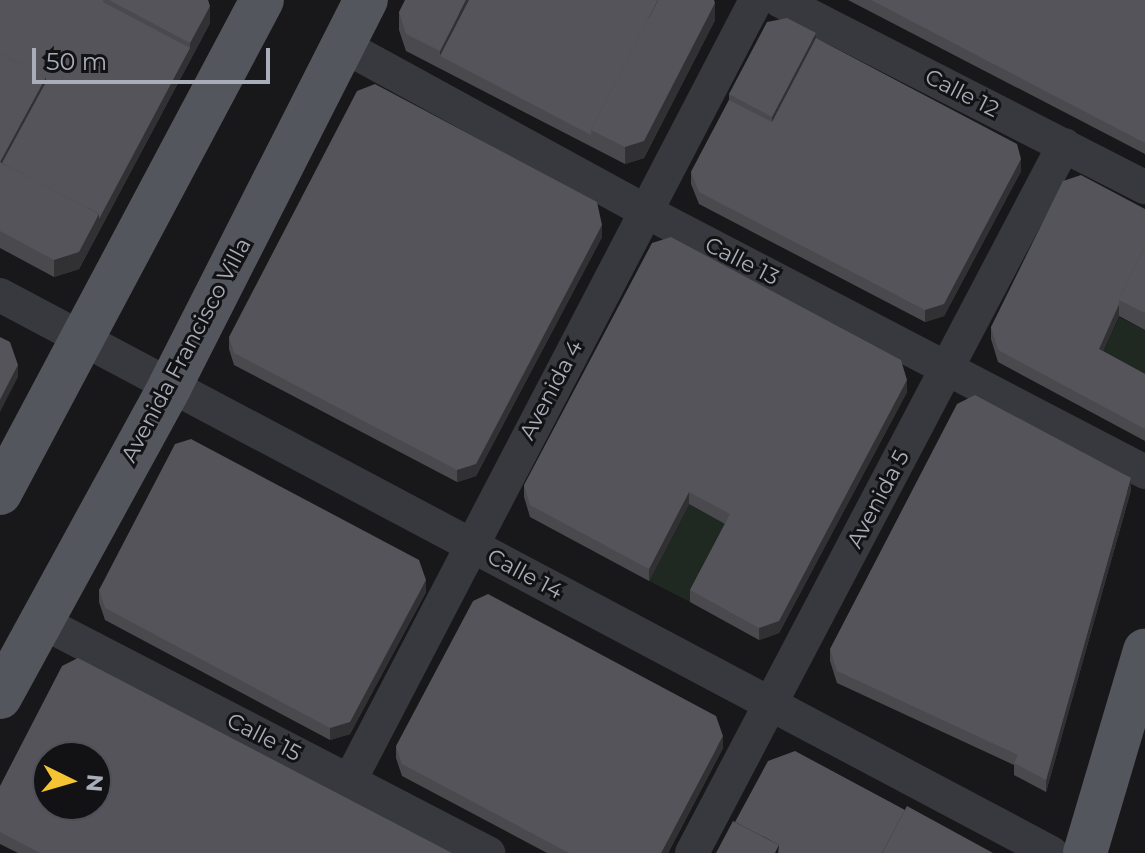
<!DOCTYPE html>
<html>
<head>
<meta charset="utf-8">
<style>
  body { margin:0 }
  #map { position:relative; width:1145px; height:853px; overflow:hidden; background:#181719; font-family:Montserrat,sans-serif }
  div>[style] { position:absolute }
  .green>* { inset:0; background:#1f2821 }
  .minor>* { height:34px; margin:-17px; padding:0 17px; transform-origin:17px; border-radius:17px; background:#38393f }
  .major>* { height:44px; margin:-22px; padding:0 22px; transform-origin:22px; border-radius:22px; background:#54565e }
  .wall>* { inset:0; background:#49494e }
  .shaded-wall>* { inset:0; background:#313134 }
  .building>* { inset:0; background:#54545a }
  span { translate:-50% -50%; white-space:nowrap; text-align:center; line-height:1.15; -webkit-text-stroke:6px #121215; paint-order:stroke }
  .street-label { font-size:22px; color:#a9adb9 }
  .north { position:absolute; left:32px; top:741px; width:80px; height:80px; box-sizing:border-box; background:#121215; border:2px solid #4e5057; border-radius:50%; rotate:95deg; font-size:22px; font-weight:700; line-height:32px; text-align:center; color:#a9adb9 }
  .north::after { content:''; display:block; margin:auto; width:28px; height:36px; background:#f5c334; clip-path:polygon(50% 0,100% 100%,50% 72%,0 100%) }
  .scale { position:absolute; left:32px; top:48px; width:238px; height:36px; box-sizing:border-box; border:4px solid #a9adb9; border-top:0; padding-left:10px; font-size:24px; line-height:28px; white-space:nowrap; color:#a9adb9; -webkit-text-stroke:6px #121215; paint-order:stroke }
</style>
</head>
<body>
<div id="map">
  <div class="green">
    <i style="clip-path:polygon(1119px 317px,1145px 330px,1145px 386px,1099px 361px)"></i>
    <i style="clip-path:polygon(689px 504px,730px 526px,690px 602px,649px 581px)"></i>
  </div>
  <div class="minor">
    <i style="left:779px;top:0;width:411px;rotate:27.1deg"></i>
    <i style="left:342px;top:45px;width:345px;rotate:28.7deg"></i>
    <i style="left:645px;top:211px;width:564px;rotate:27.56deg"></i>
    <i style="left:0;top:295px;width:1190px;rotate:27.96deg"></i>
    <i style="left:40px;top:621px;width:505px;rotate:27.38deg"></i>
    <i style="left:349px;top:782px;width:882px;rotate:-62.5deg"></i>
    <i style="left:692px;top:853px;width:800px;rotate:-62.28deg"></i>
  </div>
  <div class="major">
    <i style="left:0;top:493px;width:558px;rotate:-62.01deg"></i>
    <i style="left:0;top:697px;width:354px;rotate:-61.3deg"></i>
    <i style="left:170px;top:386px;width:433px;rotate:-63.1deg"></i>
    <i style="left:1085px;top:853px;width:211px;rotate:-73.5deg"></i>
  </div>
  <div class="wall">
    <i style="clip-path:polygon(0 0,208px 0,210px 23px,79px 269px,54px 277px,0 248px)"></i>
    <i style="clip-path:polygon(848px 0,1145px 0,1145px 154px)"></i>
    <i style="clip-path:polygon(399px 12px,715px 20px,644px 158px,625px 164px,406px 51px,399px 30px)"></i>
    <i style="clip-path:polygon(816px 38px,1021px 171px,944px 316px,925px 322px,699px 204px,691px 184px,691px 172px,729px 100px,729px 94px)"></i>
    <i style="clip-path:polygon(1145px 209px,1145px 330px,1119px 316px,1103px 351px,1145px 374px,1145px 441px,998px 362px,991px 339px,991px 327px)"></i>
    <i style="clip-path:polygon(602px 237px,476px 476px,457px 482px,234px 365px,229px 349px,229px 337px)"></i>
    <i style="clip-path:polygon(907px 392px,779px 633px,759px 640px,690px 602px,690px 590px,725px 524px,689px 504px,649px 581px,530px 517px,524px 497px,524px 485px)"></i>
    <i style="clip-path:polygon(1131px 490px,1046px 792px,1014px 775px,1014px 765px,837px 683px,830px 661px,830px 649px)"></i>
    <i style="clip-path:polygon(99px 590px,426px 592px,350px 734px,330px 740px,105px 620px,99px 602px)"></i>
    <i style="clip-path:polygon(396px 746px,723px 748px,668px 853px,547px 853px,402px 776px,396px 758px)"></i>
    <i style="clip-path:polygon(0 786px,452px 853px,18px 853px,0 844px)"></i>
  </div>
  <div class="shaded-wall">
    <i style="clip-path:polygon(466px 0,475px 0,440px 56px,440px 51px)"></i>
    <i style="clip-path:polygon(715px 3px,715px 20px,644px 158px,625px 164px,625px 147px)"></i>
    <i style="clip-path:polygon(210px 6px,210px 23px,79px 269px,54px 277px,54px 260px,190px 48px,190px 43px)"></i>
    <i style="clip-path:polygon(816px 33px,816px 50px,772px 134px,772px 117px)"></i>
    <i style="clip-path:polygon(46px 77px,46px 94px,5px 170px,0 162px)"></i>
    <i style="clip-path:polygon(1021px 159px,1021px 171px,944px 316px,925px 322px,925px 310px)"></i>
    <i style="clip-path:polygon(602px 225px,602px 237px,476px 476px,457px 482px,457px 470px)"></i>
    <i style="clip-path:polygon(1119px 304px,1119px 316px,1099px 361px,1099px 349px)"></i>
    <i style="clip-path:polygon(18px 365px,18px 377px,0 412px,0 400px)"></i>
    <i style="clip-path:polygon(907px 380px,907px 392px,779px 633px,759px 640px,759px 628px)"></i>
    <i style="clip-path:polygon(1131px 478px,1131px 490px,1046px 792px,1046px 780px)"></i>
    <i style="clip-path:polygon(689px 492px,689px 504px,649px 581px,649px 569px)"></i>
    <i style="clip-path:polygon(426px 580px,426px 592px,350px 734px,330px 740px,330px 728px)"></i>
    <i style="clip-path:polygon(723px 736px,723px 748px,668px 853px,661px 853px)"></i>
  </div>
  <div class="building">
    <i style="clip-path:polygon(0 0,103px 0,103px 2px,190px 48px,99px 219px,99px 214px,2px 163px,46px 82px,46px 77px,0 53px)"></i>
    <i style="clip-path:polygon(109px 0,208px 0,210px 6px,190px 43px)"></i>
    <i style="clip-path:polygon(405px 0,466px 0,440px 51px,406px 34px,399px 12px)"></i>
    <i style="clip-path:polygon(469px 0,658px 0,591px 130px,591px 135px,440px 56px)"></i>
    <i style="clip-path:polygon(658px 0,714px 0,715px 3px,644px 141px,625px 147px,591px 130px)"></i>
    <i style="clip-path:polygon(871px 0,1145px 0,1145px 143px)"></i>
    <i style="clip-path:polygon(787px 18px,816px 33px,772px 117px,729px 94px,767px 22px)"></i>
    <i style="clip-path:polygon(816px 38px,1017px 144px,1021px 159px,944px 304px,925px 310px,699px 192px,691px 172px,729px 100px,772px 122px)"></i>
    <i style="clip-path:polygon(0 53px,46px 77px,0 162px,99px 214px,79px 252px,54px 260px,0 231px)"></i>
    <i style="clip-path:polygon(375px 84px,597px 202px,602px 225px,476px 464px,457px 470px,234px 353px,229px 337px,357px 91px)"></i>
    <i style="clip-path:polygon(1081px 175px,1145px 209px,1145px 245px,1119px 300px,1119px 304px,1099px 349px,1145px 374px,1145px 429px,998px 350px,991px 327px,1063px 181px)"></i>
    <i style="clip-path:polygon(671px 237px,901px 360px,907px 380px,779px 621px,759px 628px,690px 590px,730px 514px,689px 492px,649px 569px,530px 505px,524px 485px,652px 243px)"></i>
    <i style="clip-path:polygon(1145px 245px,1145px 313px,1119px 300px)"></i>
    <i style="clip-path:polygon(0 337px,10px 342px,18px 365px,0 400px)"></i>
    <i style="clip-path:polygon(975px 395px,1131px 478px,1046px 780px,1014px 763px,1018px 755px,837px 671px,830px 649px,957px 404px)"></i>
    <i style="clip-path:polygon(191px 439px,419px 560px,426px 580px,350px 722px,330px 728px,105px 608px,99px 590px,175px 444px)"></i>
    <i style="clip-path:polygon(488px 594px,716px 716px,723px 736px,661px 853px,569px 853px,402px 764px,396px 746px,473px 601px)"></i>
    <i style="clip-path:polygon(evenodd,78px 658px,452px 853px,40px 853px,0 832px,0 786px,62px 666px,78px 658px,48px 757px,96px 757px,96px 805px,48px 805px,48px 757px)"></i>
    <i style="clip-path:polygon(795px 751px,905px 810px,882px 853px,778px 853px,779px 845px,735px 822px,768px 761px)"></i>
    <i style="clip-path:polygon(907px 806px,993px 853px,882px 853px)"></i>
    <i style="clip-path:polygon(733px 821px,779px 845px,775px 853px,716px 853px)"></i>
  </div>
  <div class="street-label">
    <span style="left:962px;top:93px;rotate:27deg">Calle 12</span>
    <span style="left:742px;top:261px;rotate:27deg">Calle 13</span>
    <span style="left:186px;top:350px;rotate:-62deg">Avenida Francisco Villa</span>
    <span style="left:551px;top:390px;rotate:-62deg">Avenida 4</span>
    <span style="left:878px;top:499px;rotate:-62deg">Avenida 5</span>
    <span style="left:525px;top:574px;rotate:28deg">Calle 14</span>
    <span style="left:264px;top:737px;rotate:27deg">Calle 15</span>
  </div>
  <div class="north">N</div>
  <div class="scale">50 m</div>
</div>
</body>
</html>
